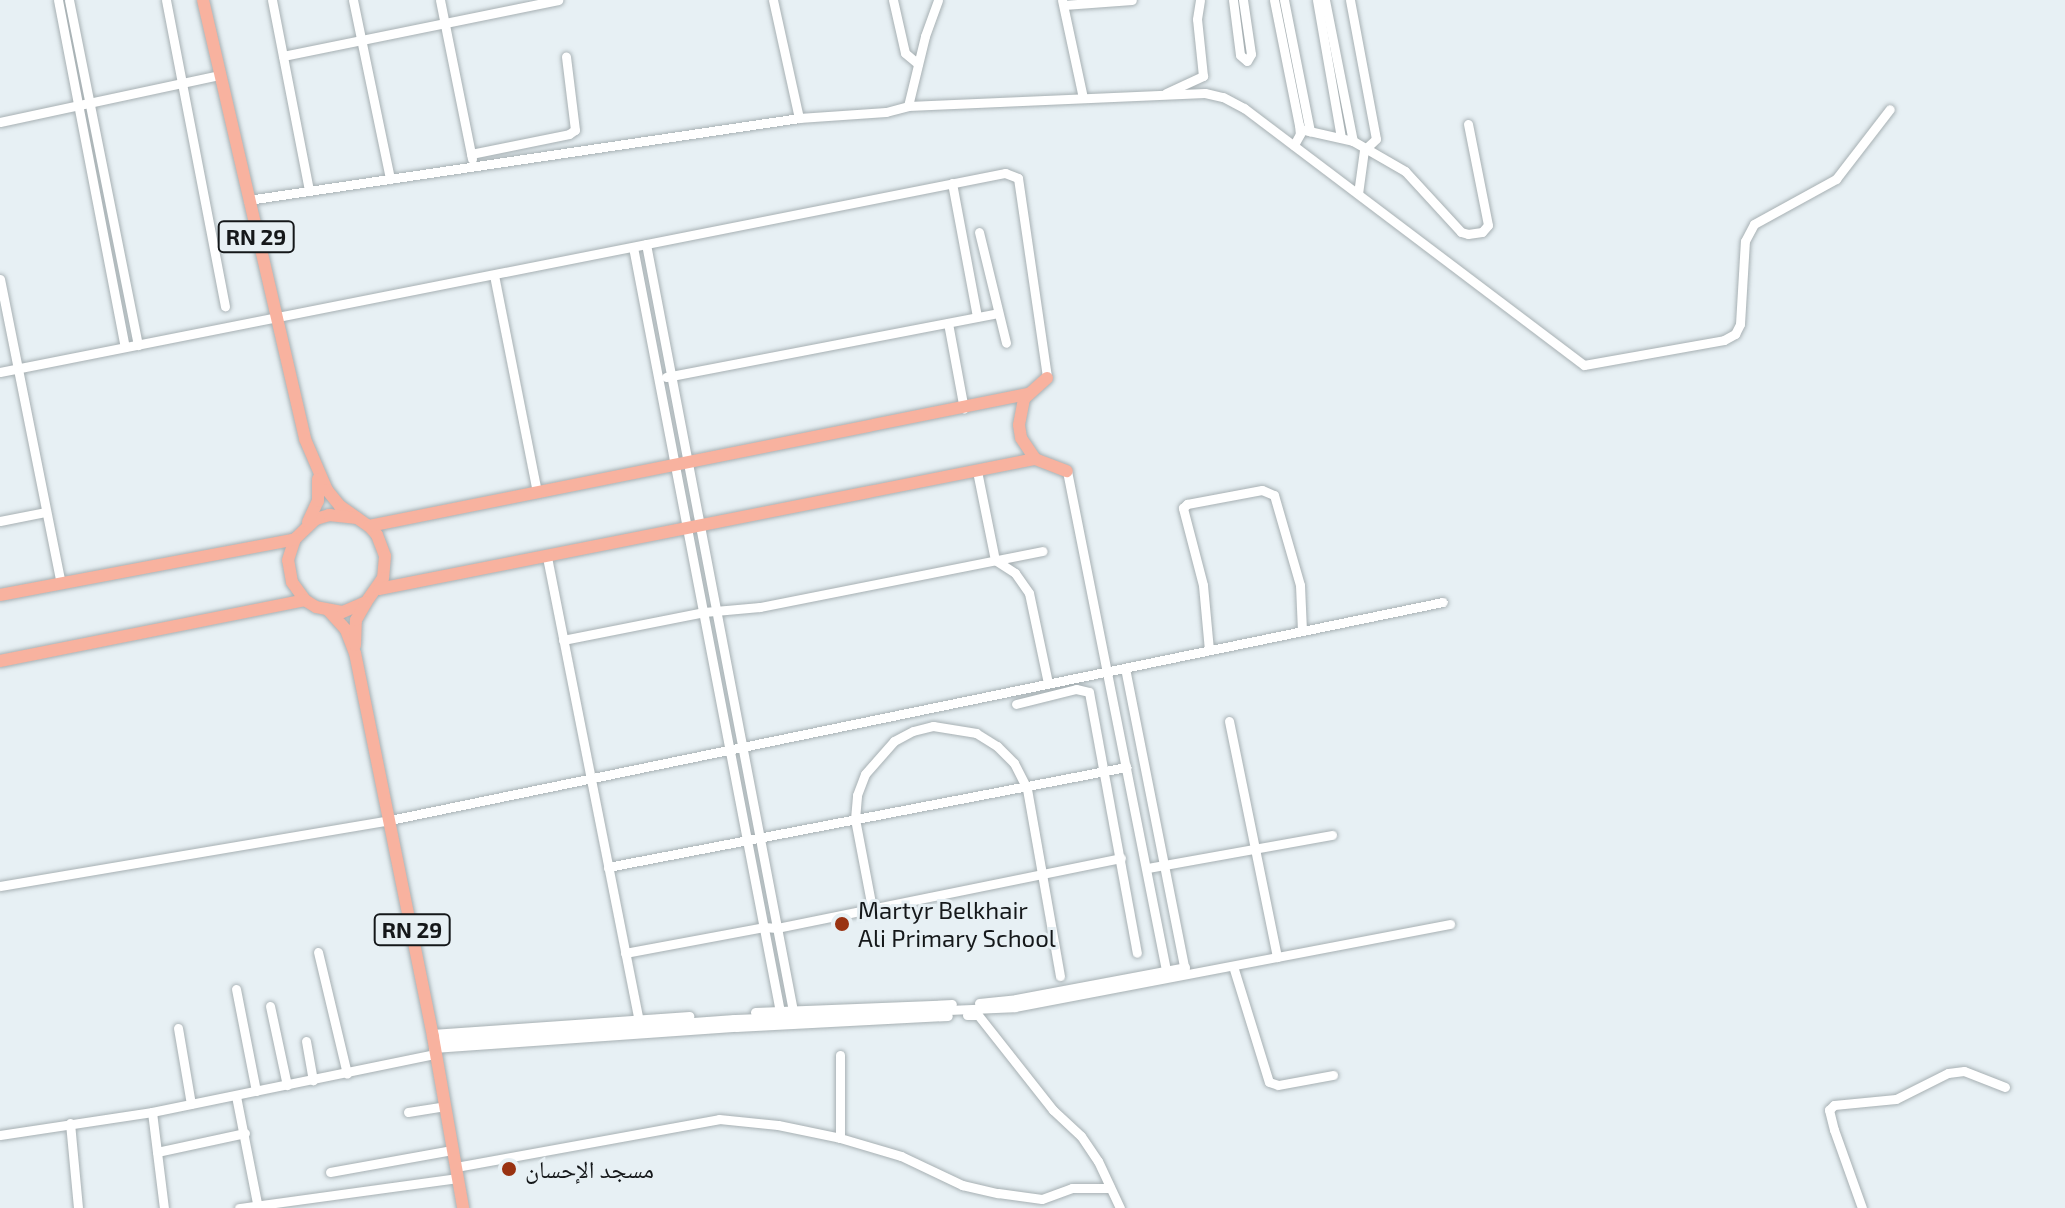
<!DOCTYPE html>
<html>
<head>
<meta charset="utf-8">
<style>
  body { margin:0 }
  #map { position:relative; width:2065px; height:1208px; overflow:hidden; background:#e7f0f4; font-family:"Exo 2","Noto Naskh Arabic",sans-serif }
  div>[style] { position:absolute }
  .roads { filter:drop-shadow(0 0 2px #a7b0b3) drop-shadow(0 0 2px #a7b0b3) }
  .minor>* { height:9px; margin:-4.5px; padding:0 4.5px; transform-origin:4.5px; border-radius:4.5px; background:#fff }
  .major>* { height:12px; margin:-6px; padding:0 6px; transform-origin:6px; border-radius:6px; background:#f8b29f }
  .dots>* { width:22px; height:22px; translate:-50% -50%; box-sizing:border-box; border:4px solid #e7f0f4; border-radius:50% }
  span { translate:-50% -50%; white-space:nowrap; text-align:center; line-height:1.15; -webkit-text-stroke:6px #e7f0f4; paint-order:stroke }
  .shield-label span { padding:2px 6px; background:#e7f0f4; border:2px solid; border-radius:6px; -webkit-text-stroke-width:0 }
  .shield-label { font-size:22px; color:#15181a; font-weight:700 }
  .poi-label { font-size:24px; color:#15181a }
  .left { translate:0 -50%; text-align:left }
</style>
</head>
<body>
<div id="map">
  <div class="roads">
    <div class="minor">
      <i style="left:58px;top:0;width:353px;rotate:79.1deg"></i>
      <i style="left:69px;top:0;width:352px;rotate:78.7deg"></i>
      <i style="left:166px;top:0;width:312px;rotate:79.1deg"></i>
      <i style="left:272px;top:0;width:194px;rotate:79deg"></i>
      <i style="left:353px;top:0;width:183px;rotate:78.3deg"></i>
      <i style="left:440px;top:0;width:162px;rotate:78.6deg"></i>
      <i style="left:773px;top:0;width:121px;rotate:77.6deg"></i>
      <i style="left:893px;top:0;width:54px;rotate:77.2deg"></i>
      <i style="left:905px;top:53px;width:17px;rotate:40deg"></i>
      <i style="left:1062px;top:0;width:100px;rotate:77.9deg"></i>
      <i style="left:1233px;top:0;width:55px;rotate:82.7deg"></i>
      <i style="left:1240px;top:55px;width:9px;rotate:41deg"></i>
      <i style="left:1247px;top:61px;width:8px;rotate:-60deg"></i>
      <i style="left:1251px;top:54px;width:55px;rotate:-98.4deg"></i>
      <i style="left:1274px;top:0;width:127px;rotate:78.7deg"></i>
      <i style="left:1299px;top:125px;width:9px;rotate:84deg"></i>
      <i style="left:1300px;top:134px;width:13px;rotate:119deg"></i>
      <i style="left:1284px;top:0;width:134px;rotate:78.8deg"></i>
      <i style="left:1317px;top:0;width:140px;rotate:80.1deg"></i>
      <i style="left:1325px;top:0;width:144px;rotate:78.8deg"></i>
      <i style="left:1350px;top:0;width:141px;rotate:79.4deg"></i>
      <i style="left:1376px;top:139px;width:16px;rotate:137deg"></i>
      <i style="left:1364px;top:150px;width:44px;rotate:97.8deg"></i>
      <i style="left:1064px;top:5px;width:68px;rotate:-4.2deg"></i>
      <i style="left:283px;top:56px;width:281px;rotate:-11.5deg"></i>
      <i style="left:1166px;top:93px;width:41px;rotate:-24.7deg"></i>
      <i style="left:1203px;top:76px;width:57px;rotate:-96deg"></i>
      <i style="left:1197px;top:19px;width:19px;rotate:-81deg"></i>
      <i style="left:908px;top:106px;width:72px;rotate:-76.3deg"></i>
      <i style="left:925px;top:36px;width:38px;rotate:-70deg"></i>
      <i style="left:0;top:122px;width:225px;rotate:-12.1deg"></i>
      <i style="left:1300px;top:129px;width:54px;rotate:12.8deg"></i>
      <i style="left:1353px;top:141px;width:60px;rotate:30deg"></i>
      <i style="left:1405px;top:171px;width:83px;rotate:47.4deg"></i>
      <i style="left:1461px;top:232px;width:7px;rotate:16deg"></i>
      <i style="left:1468px;top:234px;width:14px;rotate:-8deg"></i>
      <i style="left:1482px;top:232px;width:9px;rotate:-49deg"></i>
      <i style="left:1488px;top:225px;width:103px;rotate:-101.2deg"></i>
      <i style="left:471px;top:154px;width:100px;rotate:-11.5deg"></i>
      <i style="left:569px;top:134px;width:7px;rotate:-34deg"></i>
      <i style="left:575px;top:130px;width:74px;rotate:-97deg"></i>
      <i style="left:952px;top:183px;width:136px;rotate:79.4deg"></i>
      <i style="left:248px;top:200px;width:557px;rotate:-8.46deg"></i>
      <i style="left:799px;top:118px;width:87px;rotate:-3.9deg"></i>
      <i style="left:886px;top:112px;width:23px;rotate:-15deg"></i>
      <i style="left:908px;top:106px;width:297px;rotate:-2.5deg"></i>
      <i style="left:1205px;top:93px;width:18px;rotate:13deg"></i>
      <i style="left:1223px;top:97px;width:24px;rotate:28deg"></i>
      <i style="left:1244px;top:108px;width:426px;rotate:37.1deg"></i>
      <i style="left:1584px;top:365px;width:142px;rotate:-10.1deg"></i>
      <i style="left:1724px;top:340px;width:13px;rotate:-29deg"></i>
      <i style="left:1735px;top:334px;width:11px;rotate:-63deg"></i>
      <i style="left:1740px;top:324px;width:83px;rotate:-86.6deg"></i>
      <i style="left:1745px;top:241px;width:19px;rotate:-62deg"></i>
      <i style="left:1754px;top:224px;width:94px;rotate:-28.8deg"></i>
      <i style="left:1836px;top:179px;width:88px;rotate:-52.4deg"></i>
      <i style="left:979px;top:232px;width:114px;rotate:76.3deg"></i>
      <i style="left:646px;top:244px;width:786px;rotate:79.15deg"></i>
      <i style="left:633px;top:247px;width:784px;rotate:79.12deg"></i>
      <i style="left:494px;top:275px;width:222px;rotate:78.8deg"></i>
      <i style="left:0;top:279px;width:311px;rotate:78.7deg"></i>
      <i style="left:948px;top:323px;width:87px;rotate:79.5deg"></i>
      <i style="left:0;top:372px;width:1025px;rotate:-11.2deg"></i>
      <i style="left:1005px;top:173px;width:14px;rotate:21deg"></i>
      <i style="left:1018px;top:178px;width:202px;rotate:81.7deg"></i>
      <i style="left:666px;top:377px;width:338px;rotate:-10.9deg"></i>
      <i style="left:977px;top:471px;width:91px;rotate:78.6deg"></i>
      <i style="left:995px;top:560px;width:24px;rotate:33deg"></i>
      <i style="left:1015px;top:573px;width:24px;rotate:55deg"></i>
      <i style="left:1029px;top:593px;width:92px;rotate:78.1deg"></i>
      <i style="left:1067px;top:471px;width:514px;rotate:78.78deg"></i>
      <i style="left:0;top:521px;width:47px;rotate:-11.1deg"></i>
      <i style="left:547px;top:557px;width:474px;rotate:78.8deg"></i>
      <i style="left:563px;top:640px;width:144px;rotate:-11.2deg"></i>
      <i style="left:704px;top:612px;width:56px;rotate:-5.1deg"></i>
      <i style="left:760px;top:607px;width:288px;rotate:-11.2deg"></i>
      <i style="left:1209px;top:650px;width:65px;rotate:-95.3deg"></i>
      <i style="left:1203px;top:585px;width:80px;rotate:-104.6deg"></i>
      <i style="left:1183px;top:508px;width:6px;rotate:-45deg"></i>
      <i style="left:1187px;top:504px;width:76px;rotate:-10.6deg"></i>
      <i style="left:1262px;top:490px;width:13px;rotate:23deg"></i>
      <i style="left:1274px;top:495px;width:94px;rotate:73.9deg"></i>
      <i style="left:1300px;top:585px;width:46px;rotate:87.5deg"></i>
      <i style="left:1125px;top:668px;width:308px;rotate:78.8deg"></i>
      <i style="left:1016px;top:704px;width:62px;rotate:-14deg"></i>
      <i style="left:1076px;top:689px;width:13px;rotate:13deg"></i>
      <i style="left:1089px;top:692px;width:265px;rotate:79.6deg"></i>
      <i style="left:1229px;top:721px;width:241px;rotate:78.5deg"></i>
      <i style="left:608px;top:867px;width:528px;rotate:-10.93deg"></i>
      <i style="left:1148px;top:868px;width:187px;rotate:-10.2deg"></i>
      <i style="left:0;top:886px;width:396px;rotate:-9.6deg"></i>
      <i style="left:390px;top:820px;width:1075px;rotate:-11.7deg"></i>
      <i style="left:872px;top:908px;width:91px;rotate:-100.8deg"></i>
      <i style="left:855px;top:819px;width:24px;rotate:-85deg"></i>
      <i style="left:857px;top:795px;width:22px;rotate:-69deg"></i>
      <i style="left:865px;top:774px;width:44px;rotate:-48.7deg"></i>
      <i style="left:894px;top:741px;width:21px;rotate:-28deg"></i>
      <i style="left:913px;top:731px;width:21px;rotate:-14deg"></i>
      <i style="left:933px;top:726px;width:44px;rotate:9.2deg"></i>
      <i style="left:976px;top:733px;width:25px;rotate:32deg"></i>
      <i style="left:997px;top:746px;width:24px;rotate:45deg"></i>
      <i style="left:1014px;top:763px;width:29px;rotate:63deg"></i>
      <i style="left:1027px;top:789px;width:190px;rotate:80deg"></i>
      <i style="left:318px;top:952px;width:125px;rotate:76.6deg"></i>
      <i style="left:625px;top:953px;width:141px;rotate:-10.6deg"></i>
      <i style="left:764px;top:927px;width:13px;rotate:4deg"></i>
      <i style="left:777px;top:928px;width:351px;rotate:-11.5deg"></i>
      <i style="left:1233px;top:966px;width:121px;rotate:72.8deg"></i>
      <i style="left:1269px;top:1082px;width:9px;rotate:18deg"></i>
      <i style="left:1278px;top:1085px;width:56px;rotate:-10.3deg"></i>
      <i style="left:236px;top:989px;width:104px;rotate:78.9deg"></i>
      <i style="left:979px;top:1003px;width:37px;rotate:-6deg"></i>
      <i style="left:1016px;top:999px;width:172px;rotate:-10.7deg"></i>
      <i style="left:270px;top:1006px;width:81px;rotate:77.9deg"></i>
      <i style="left:755px;top:1012px;width:197px;rotate:-2.3deg"></i>
      <i style="left:967px;top:1015px;width:11px"></i>
      <i style="left:978px;top:1015px;width:121px;rotate:51.7deg"></i>
      <i style="left:1053px;top:1110px;width:38px;rotate:43deg"></i>
      <i style="left:1081px;top:1136px;width:30px;rotate:56deg"></i>
      <i style="left:1098px;top:1161px;width:52px;rotate:64.9deg"></i>
      <i style="left:178px;top:1028px;width:77px;rotate:80.3deg"></i>
      <i style="left:432px;top:1034px;width:258px;rotate:-4deg"></i>
      <i style="left:306px;top:1041px;width:40px;rotate:80deg"></i>
      <i style="left:433px;top:1041px;width:302px;rotate:-4.2deg"></i>
      <i style="left:734px;top:1019px;width:281px;rotate:-2.4deg"></i>
      <i style="left:1015px;top:1007px;width:443px;rotate:-10.8deg"></i>
      <i style="left:433px;top:1048px;width:304px;rotate:-4deg"></i>
      <i style="left:736px;top:1027px;width:212px;rotate:-3deg"></i>
      <i style="left:840px;top:1055px;width:83px;rotate:90deg"></i>
      <i style="left:236px;top:1096px;width:114px;rotate:78.9deg"></i>
      <i style="left:152px;top:1112px;width:97px;rotate:82.9deg"></i>
      <i style="left:408px;top:1112px;width:36px;rotate:-9deg"></i>
      <i style="left:70px;top:1123px;width:85px;rotate:84.6deg"></i>
      <i style="left:0;top:1135px;width:154px;rotate:-8.6deg"></i>
      <i style="left:152px;top:1112px;width:288px;rotate:-11.6deg"></i>
      <i style="left:157px;top:1152px;width:90px;rotate:-12.2deg"></i>
      <i style="left:456px;top:1167px;width:267px;rotate:-10.3deg"></i>
      <i style="left:719px;top:1119px;width:59px;rotate:5.8deg"></i>
      <i style="left:778px;top:1125px;width:63px;rotate:11.8deg"></i>
      <i style="left:840px;top:1138px;width:64px;rotate:16.4deg"></i>
      <i style="left:901px;top:1156px;width:68px;rotate:25.4deg"></i>
      <i style="left:962px;top:1185px;width:37px;rotate:13deg"></i>
      <i style="left:998px;top:1193px;width:44px;rotate:7.8deg"></i>
      <i style="left:1042px;top:1199px;width:32px;rotate:-20deg"></i>
      <i style="left:1072px;top:1188px;width:38px"></i>
      <i style="left:330px;top:1172px;width:124px;rotate:-10.2deg"></i>
      <i style="left:239px;top:1208px;width:220px;rotate:-7.8deg"></i>
      <i style="left:1862px;top:1208px;width:83px;rotate:-109.7deg"></i>
      <i style="left:1834px;top:1130px;width:21px;rotate:-104deg"></i>
      <i style="left:1829px;top:1110px;width:7px;rotate:-45deg"></i>
      <i style="left:1834px;top:1105px;width:62px;rotate:-5.5deg"></i>
      <i style="left:1896px;top:1099px;width:58px;rotate:-26.6deg"></i>
      <i style="left:1948px;top:1073px;width:16px;rotate:-7deg"></i>
      <i style="left:1964px;top:1071px;width:44px;rotate:21.3deg"></i>
    </div>
    <div class="major">
      <i style="left:203px;top:0;width:451px;rotate:76.9deg"></i>
      <i style="left:305px;top:439px;width:56px;rotate:66.7deg"></i>
      <i style="left:327px;top:490px;width:21px;rotate:51deg"></i>
      <i style="left:340px;top:506px;width:35px;rotate:35deg"></i>
      <i style="left:369px;top:526px;width:12px;rotate:48deg"></i>
      <i style="left:377px;top:535px;width:22px;rotate:69deg"></i>
      <i style="left:385px;top:556px;width:22px;rotate:95deg"></i>
      <i style="left:383px;top:578px;width:29px;rotate:125deg"></i>
      <i style="left:366px;top:602px;width:26px;rotate:157deg"></i>
      <i style="left:342px;top:612px;width:26px;rotate:-169deg"></i>
      <i style="left:316px;top:607px;width:13px;rotate:-148deg"></i>
      <i style="left:305px;top:600px;width:22px;rotate:-126deg"></i>
      <i style="left:292px;top:582px;width:22px;rotate:-100deg"></i>
      <i style="left:288px;top:560px;width:22px;rotate:-72deg"></i>
      <i style="left:295px;top:539px;width:29px;rotate:-44deg"></i>
      <i style="left:316px;top:519px;width:14px;rotate:-17deg"></i>
      <i style="left:329px;top:515px;width:28px;rotate:6deg"></i>
      <i style="left:1047px;top:378px;width:31px;rotate:138deg"></i>
      <i style="left:1024px;top:399px;width:26px;rotate:101deg"></i>
      <i style="left:1019px;top:425px;width:13px;rotate:81deg"></i>
      <i style="left:1021px;top:438px;width:25px;rotate:56deg"></i>
      <i style="left:1035px;top:459px;width:34px;rotate:21deg"></i>
      <i style="left:308px;top:522px;width:23px;rotate:-65deg"></i>
      <i style="left:318px;top:501px;width:22px;rotate:-90deg"></i>
      <i style="left:369px;top:526px;width:672px;rotate:-11.33deg"></i>
      <i style="left:379px;top:589px;width:669px;rotate:-11.21deg"></i>
      <i style="left:0;top:595px;width:300px;rotate:-10.7deg"></i>
      <i style="left:329px;top:611px;width:25px;rotate:48deg"></i>
      <i style="left:346px;top:630px;width:25px;rotate:69deg"></i>
      <i style="left:355px;top:653px;width:392px;rotate:78.5deg"></i>
      <i style="left:433px;top:1037px;width:174px;rotate:80deg"></i>
      <i style="left:355px;top:645px;width:25px;rotate:-88deg"></i>
      <i style="left:356px;top:620px;width:20px;rotate:-60deg"></i>
      <i style="left:0;top:661px;width:311px;rotate:-11.3deg"></i>
    </div>
  </div>
  <div class="dots">
    <i style="left:842px;top:924px;background:#993211"></i>
    <i style="left:509px;top:1169px;background:#993211"></i>
  </div>
  <div class="shield-label">
    <span style="left:256px;top:237px">RN 29</span>
    <span style="left:412px;top:930px">RN 29</span>
  </div>
  <div class="poi-label">
    <span class="left" style="left:858px;top:924px">Martyr Belkhair<br>Ali Primary School</span>
    <span class="left" style="left:525px;top:1169px">مسجد الإحسان</span>
  </div>
</div>
</body>
</html>
